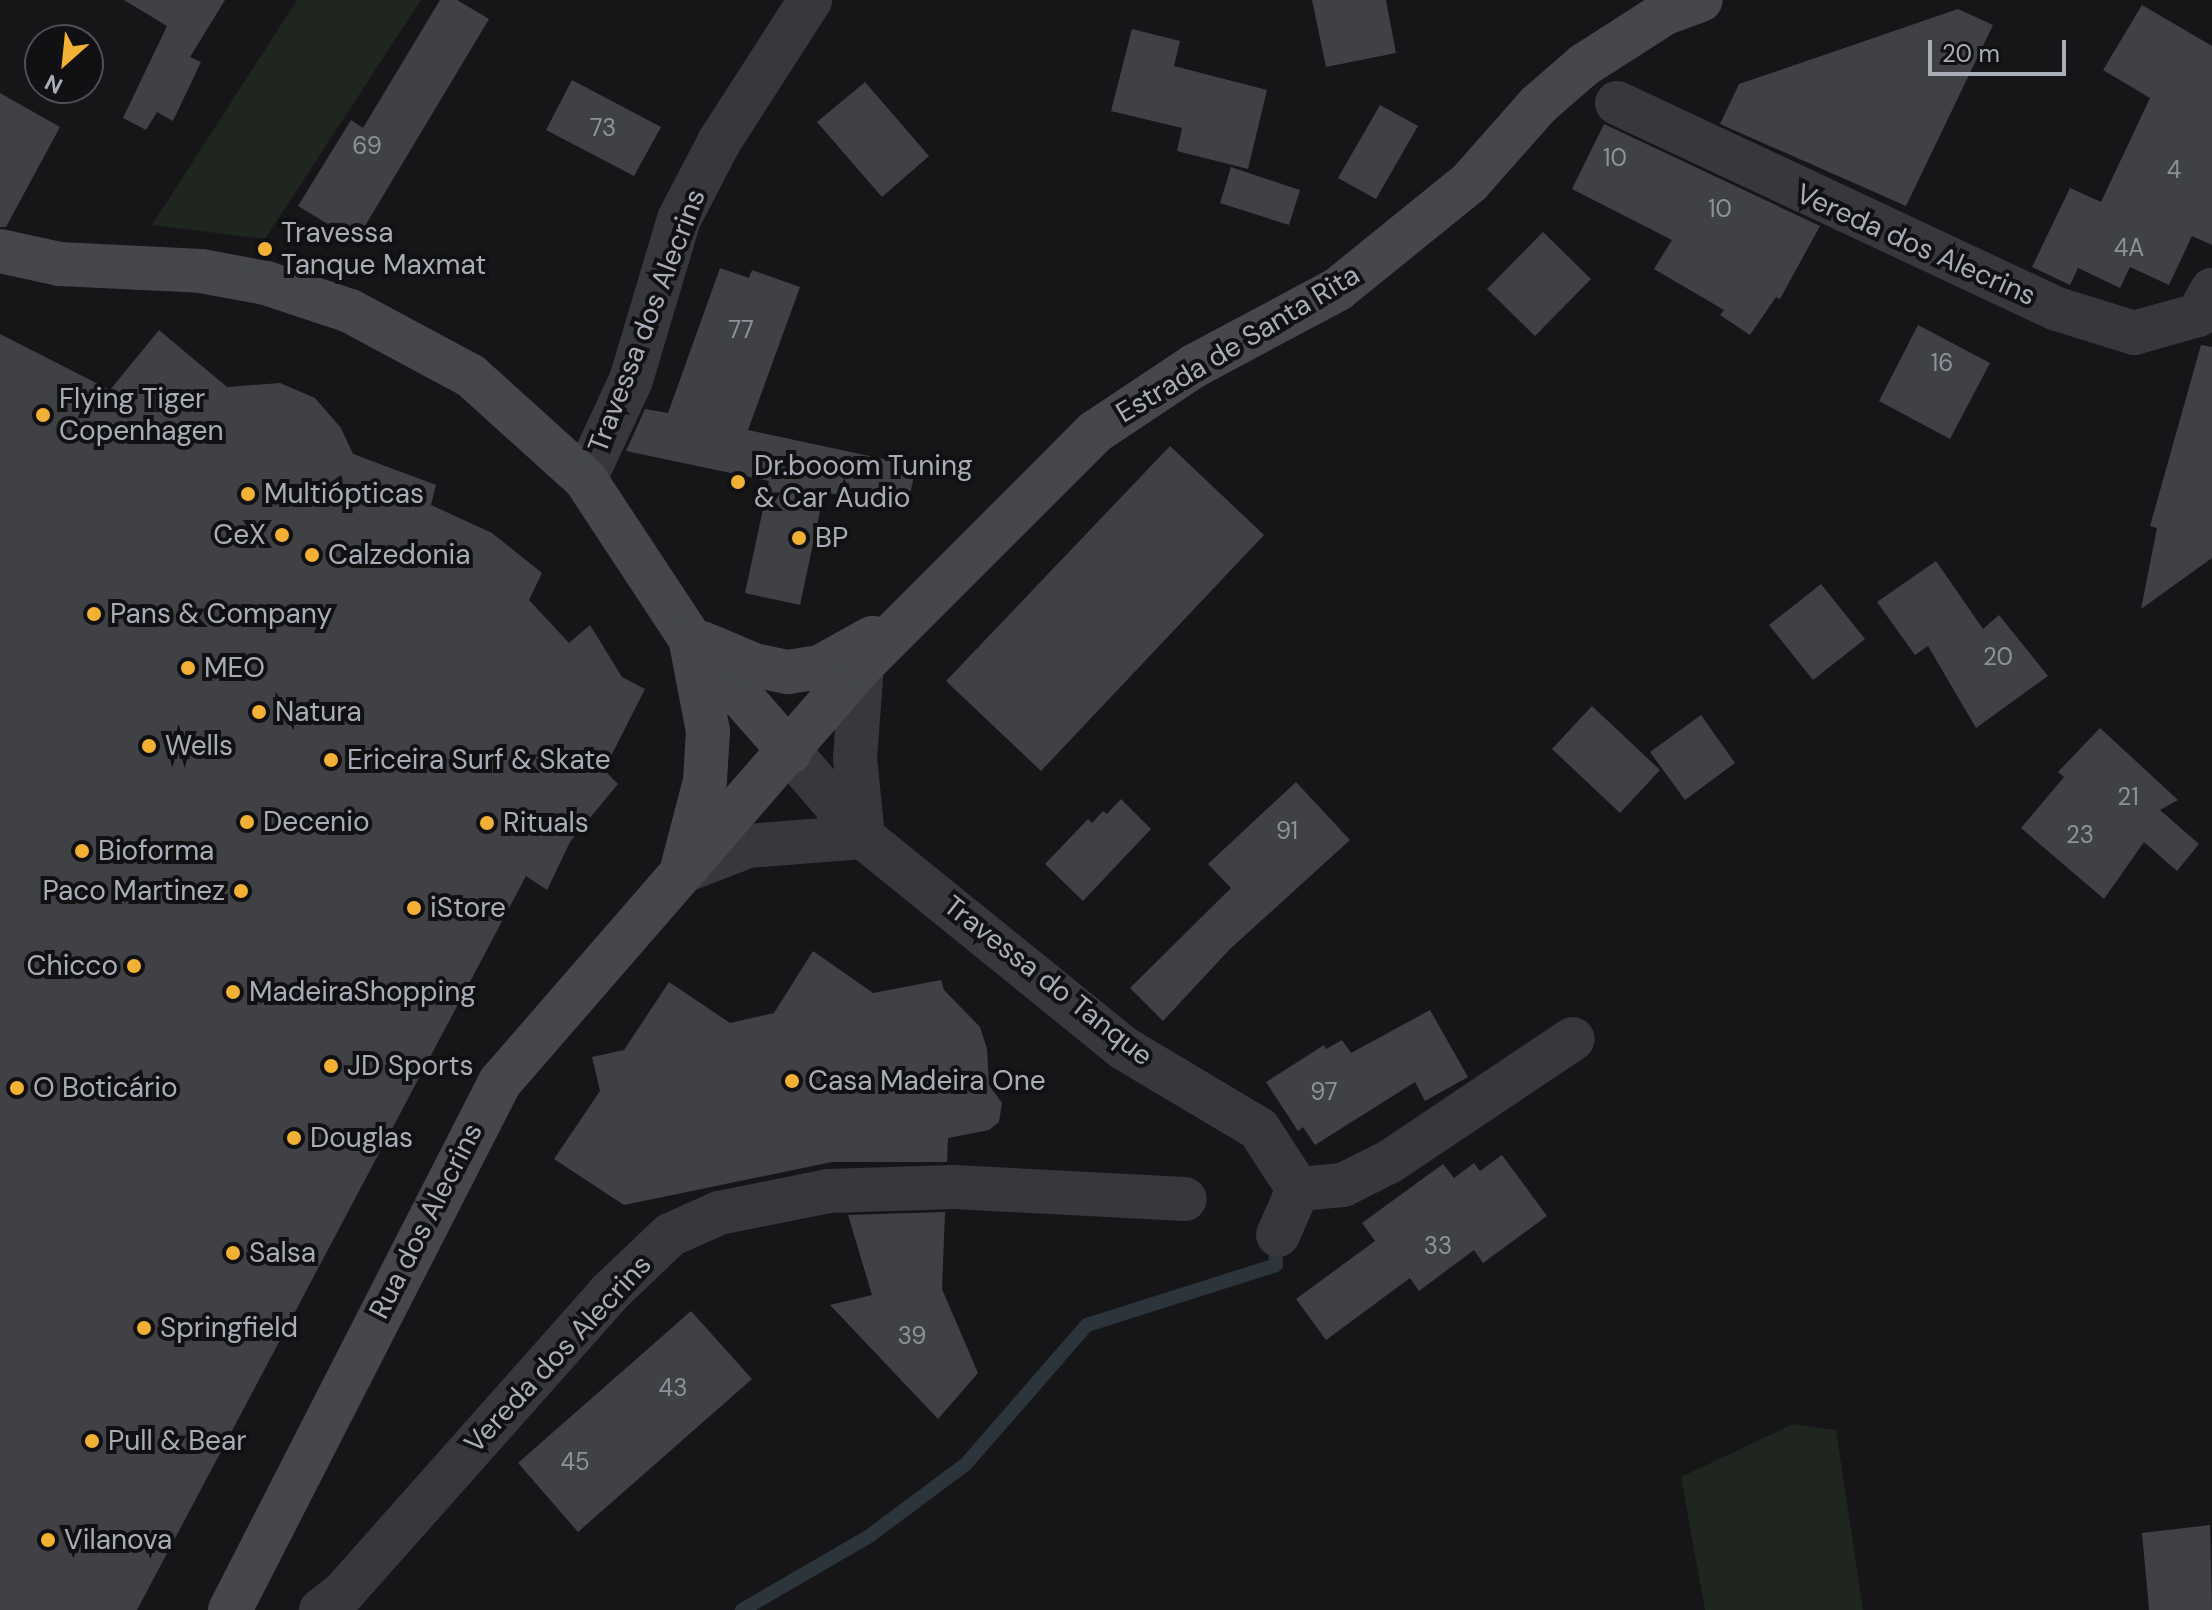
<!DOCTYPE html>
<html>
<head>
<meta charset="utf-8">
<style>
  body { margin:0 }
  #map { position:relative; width:2212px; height:1610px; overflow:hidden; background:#161618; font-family:"DM Sans",sans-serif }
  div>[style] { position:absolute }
  .green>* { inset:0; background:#1e261f }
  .stream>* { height:14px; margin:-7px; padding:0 7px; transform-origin:7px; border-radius:7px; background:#2c353c }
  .building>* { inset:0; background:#404145 }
  .street>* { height:44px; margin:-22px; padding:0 22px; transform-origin:22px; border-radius:22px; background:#37383d }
  .secondary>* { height:44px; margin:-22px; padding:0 22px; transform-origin:22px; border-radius:22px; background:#45474d }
  .dots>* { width:22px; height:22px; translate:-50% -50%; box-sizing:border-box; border:4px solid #111113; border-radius:50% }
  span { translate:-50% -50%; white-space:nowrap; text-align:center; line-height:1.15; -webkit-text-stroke:8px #111113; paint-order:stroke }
  .number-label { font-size:24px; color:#8e929b }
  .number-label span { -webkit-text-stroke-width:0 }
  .poi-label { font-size:28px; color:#a8adb8 }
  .left { translate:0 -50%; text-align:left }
  .right { translate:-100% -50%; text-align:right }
  .street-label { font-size:28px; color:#a8adb8 }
  .north { position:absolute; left:24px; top:24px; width:80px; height:80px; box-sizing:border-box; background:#111113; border:2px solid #4d4f55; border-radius:50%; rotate:207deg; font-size:22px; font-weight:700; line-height:32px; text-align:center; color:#a8adb8 }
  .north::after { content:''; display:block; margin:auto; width:28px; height:36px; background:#f2b134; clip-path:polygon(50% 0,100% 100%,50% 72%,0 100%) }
  .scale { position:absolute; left:1928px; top:40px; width:138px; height:36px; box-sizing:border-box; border:4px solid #a8adb8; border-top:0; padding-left:10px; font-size:24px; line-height:28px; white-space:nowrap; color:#a8adb8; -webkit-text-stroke:6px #111113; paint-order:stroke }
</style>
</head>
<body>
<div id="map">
  <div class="green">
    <i style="clip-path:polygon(297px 0,421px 0,265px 239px,152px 225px)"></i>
    <i style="clip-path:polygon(1793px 1424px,1836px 1430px,1863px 1610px,1705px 1610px,1681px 1477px)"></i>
  </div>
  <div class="stream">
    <i style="left:742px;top:1610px;width:146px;rotate:-30.1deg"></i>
    <i style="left:868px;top:1537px;width:122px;rotate:-36.7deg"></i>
    <i style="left:966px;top:1464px;width:184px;rotate:-49deg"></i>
    <i style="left:1087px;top:1325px;width:198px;rotate:-17.6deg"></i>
    <i style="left:1276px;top:1265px;width:25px;rotate:-92deg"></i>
  </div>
  <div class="building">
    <i style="clip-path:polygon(124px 0,225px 0,190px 57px,201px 62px,173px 121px,157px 112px,146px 130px,123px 118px,167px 26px)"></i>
    <i style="clip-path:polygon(440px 0,457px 0,489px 19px,356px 241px,298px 206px,351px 120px,363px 128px)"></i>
    <i style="clip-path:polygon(1312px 0,1386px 0,1396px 53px,1326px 67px)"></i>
    <i style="clip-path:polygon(2142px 5px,2212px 46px,2212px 245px,2192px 236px,2169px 285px,2130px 267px,2120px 288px,2078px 268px,2070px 285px,2032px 267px,2070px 188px,2101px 202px,2150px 98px,2103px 70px)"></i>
    <i style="clip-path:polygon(1958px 9px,1993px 25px,1906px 206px,1720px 124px,1739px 84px)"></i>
    <i style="clip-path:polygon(1132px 29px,1180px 41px,1174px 66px,1267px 90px,1248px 169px,1177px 151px,1182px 128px,1111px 111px)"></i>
    <i style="clip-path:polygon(572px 80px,661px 127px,634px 176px,546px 130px)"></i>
    <i style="clip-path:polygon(865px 82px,929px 156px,882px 197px,817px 122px)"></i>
    <i style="clip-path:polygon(0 93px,60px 127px,6px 227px,0 227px)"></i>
    <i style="clip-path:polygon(1380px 105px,1418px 126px,1376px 199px,1338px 178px)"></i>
    <i style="clip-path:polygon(1604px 124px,1820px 226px,1780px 299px,1776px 297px,1750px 335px,1720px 315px,1724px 310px,1654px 269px,1672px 240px,1572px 189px)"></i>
    <i style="clip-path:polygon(1231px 167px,1300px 190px,1289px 225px,1220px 203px)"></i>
    <i style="clip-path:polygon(1543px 232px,1591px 279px,1535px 336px,1487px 289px)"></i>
    <i style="clip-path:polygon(720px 268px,749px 278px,752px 270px,800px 287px,748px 430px,916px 466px,907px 509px,824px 492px,800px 605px,745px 593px,769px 481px,626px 451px,645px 409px,668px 413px)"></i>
    <i style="clip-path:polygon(1918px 325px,1990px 363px,1950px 439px,1879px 401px)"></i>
    <i style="clip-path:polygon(159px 330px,227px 387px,280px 383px,315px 398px,341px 428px,353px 454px,436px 485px,431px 505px,492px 533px,542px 573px,529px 600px,569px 643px,590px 625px,622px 677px,645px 689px,604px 770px,618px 784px,570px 842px,547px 890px,526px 876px,137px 1610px,0 1610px,0 334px,110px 390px)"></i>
    <i style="clip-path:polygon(2201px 345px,2212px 347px,2212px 558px,2141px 609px,2157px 528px,2150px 526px)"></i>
    <i style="clip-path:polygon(1170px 446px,1264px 535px,1041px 771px,946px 681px)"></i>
    <i style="clip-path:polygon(1936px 561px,1983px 629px,1999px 615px,2048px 676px,1976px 728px,1928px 646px,1915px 655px,1877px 602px)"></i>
    <i style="clip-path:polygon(1821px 584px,1865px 639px,1813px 680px,1769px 625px)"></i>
    <i style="clip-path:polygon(1592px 706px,1660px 770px,1620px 813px,1552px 749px)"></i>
    <i style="clip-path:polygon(1701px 715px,1735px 763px,1685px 800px,1650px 752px)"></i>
    <i style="clip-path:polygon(2100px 728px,2178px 800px,2160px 810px,2199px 844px,2177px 871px,2144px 842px,2104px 899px,2021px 828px,2064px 777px,2058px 772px)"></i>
    <i style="clip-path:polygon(1296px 782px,1350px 840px,1230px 949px,1163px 1021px,1130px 988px,1231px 888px,1208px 864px)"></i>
    <i style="clip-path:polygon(1121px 799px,1151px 829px,1083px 901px,1045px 864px,1088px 819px,1092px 823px,1103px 811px,1107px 814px)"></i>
    <i style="clip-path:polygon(813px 951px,873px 993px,941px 980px,944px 990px,980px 1027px,987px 1049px,989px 1085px,1002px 1103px,999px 1122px,989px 1130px,948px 1138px,947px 1162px,832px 1162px,624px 1205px,554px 1159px,600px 1091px,592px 1057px,624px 1050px,669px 982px,730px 1023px,774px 1013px)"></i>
    <i style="clip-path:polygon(1430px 1010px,1468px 1077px,1425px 1101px,1415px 1082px,1315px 1145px,1303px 1127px,1298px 1131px,1266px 1082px,1324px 1045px,1326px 1049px,1342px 1040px,1351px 1053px)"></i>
    <i style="clip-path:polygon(1502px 1155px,1547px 1216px,1483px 1263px,1474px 1250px,1419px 1291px,1410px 1278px,1326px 1340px,1296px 1299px,1375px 1241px,1362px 1223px,1443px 1164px,1454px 1178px,1474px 1163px,1480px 1171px)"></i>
    <i style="clip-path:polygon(945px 1212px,942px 1289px,978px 1373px,938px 1419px,830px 1305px,872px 1295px,848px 1215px)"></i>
    <i style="clip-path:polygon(691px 1311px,752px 1379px,578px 1532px,518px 1463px)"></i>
    <i style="clip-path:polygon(2210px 1525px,2212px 1610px,2149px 1610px,2142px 1533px)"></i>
  </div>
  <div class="street">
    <i style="left:1617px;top:103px;width:486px;rotate:25.1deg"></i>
    <i style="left:2057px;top:309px;width:81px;rotate:17.3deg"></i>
    <i style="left:2134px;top:333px;width:66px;rotate:-15.7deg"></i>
    <i style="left:2198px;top:315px;width:29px;rotate:-61deg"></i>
    <i style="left:585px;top:479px;width:109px;rotate:-65.1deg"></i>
    <i style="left:631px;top:380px;width:168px;rotate:-73.4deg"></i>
    <i style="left:679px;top:219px;width:87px;rotate:-62.5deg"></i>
    <i style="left:719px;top:142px;width:169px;rotate:-57.3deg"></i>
    <i style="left:862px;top:665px;width:93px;rotate:94.3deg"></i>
    <i style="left:855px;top:758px;width:79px;rotate:84.2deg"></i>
    <i style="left:790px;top:752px;width:112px;rotate:49.3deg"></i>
    <i style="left:863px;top:837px;width:337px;rotate:39deg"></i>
    <i style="left:1125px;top:1049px;width:156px;rotate:30.8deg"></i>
    <i style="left:1259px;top:1129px;width:72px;rotate:57deg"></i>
    <i style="left:1298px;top:1189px;width:45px;rotate:-5.1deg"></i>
    <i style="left:1343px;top:1185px;width:51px;rotate:-26.6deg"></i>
    <i style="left:1389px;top:1162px;width:221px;rotate:-33.8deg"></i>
    <i style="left:681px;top:872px;width:72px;rotate:-21.2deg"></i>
    <i style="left:748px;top:846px;width:115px;rotate:-4.5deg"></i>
    <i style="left:1278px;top:1235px;width:50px;rotate:-66.5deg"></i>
    <i style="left:321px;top:1610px;width:28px;rotate:-38deg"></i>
    <i style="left:343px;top:1593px;width:400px;rotate:-48.4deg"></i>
    <i style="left:608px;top:1294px;width:86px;rotate:-43.6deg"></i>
    <i style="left:670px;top:1235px;width:54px;rotate:-24.2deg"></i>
    <i style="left:719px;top:1213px;width:111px;rotate:-11.4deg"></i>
    <i style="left:828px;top:1191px;width:126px;rotate:-1.8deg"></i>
    <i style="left:954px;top:1187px;width:231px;rotate:3deg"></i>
  </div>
  <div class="secondary">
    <i style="left:0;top:251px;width:61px;rotate:12.2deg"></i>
    <i style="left:60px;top:264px;width:141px;rotate:2.8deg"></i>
    <i style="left:201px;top:271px;width:66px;rotate:10.5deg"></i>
    <i style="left:266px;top:283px;width:89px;rotate:18.4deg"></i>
    <i style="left:350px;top:311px;width:137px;rotate:28.2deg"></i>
    <i style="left:471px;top:376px;width:154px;rotate:42.1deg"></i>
    <i style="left:585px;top:479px;width:189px;rotate:56.6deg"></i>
    <i style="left:689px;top:637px;width:153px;rotate:48.7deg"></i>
    <i style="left:702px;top:643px;width:56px;rotate:22.9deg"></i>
    <i style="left:754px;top:665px;width:35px;rotate:12deg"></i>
    <i style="left:788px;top:672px;width:32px;rotate:-9deg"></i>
    <i style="left:820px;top:667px;width:60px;rotate:-29.1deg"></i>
    <i style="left:683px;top:865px;width:87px;rotate:-75.3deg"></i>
    <i style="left:705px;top:781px;width:50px;rotate:-86.6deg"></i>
    <i style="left:708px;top:731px;width:90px;rotate:-100.9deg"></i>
    <i style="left:230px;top:1610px;width:593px;rotate:-62.92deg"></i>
    <i style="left:500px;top:1082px;width:552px;rotate:-49.04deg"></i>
    <i style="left:862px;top:665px;width:330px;rotate:-45deg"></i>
    <i style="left:1095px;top:432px;width:119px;rotate:-33.7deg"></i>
    <i style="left:1194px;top:366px;width:163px;rotate:-28.1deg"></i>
    <i style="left:1338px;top:289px;width:169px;rotate:-39deg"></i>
    <i style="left:1469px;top:183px;width:104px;rotate:-48.5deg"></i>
    <i style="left:1538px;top:105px;width:61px;rotate:-41deg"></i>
    <i style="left:1584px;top:65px;width:96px;rotate:-32.7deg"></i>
    <i style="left:1665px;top:13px;width:38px;rotate:-20deg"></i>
  </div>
  <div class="dots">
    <i style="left:265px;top:249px;background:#f2b134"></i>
    <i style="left:43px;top:415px;background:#f2b134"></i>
    <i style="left:738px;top:482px;background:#f2b134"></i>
    <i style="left:248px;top:494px;background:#f2b134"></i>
    <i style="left:282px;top:535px;background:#f2b134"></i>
    <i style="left:799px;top:538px;background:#f2b134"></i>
    <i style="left:312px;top:555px;background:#f2b134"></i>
    <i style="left:94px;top:614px;background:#f2b134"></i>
    <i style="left:188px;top:668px;background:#f2b134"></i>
    <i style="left:259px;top:712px;background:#f2b134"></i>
    <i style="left:149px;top:746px;background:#f2b134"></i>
    <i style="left:331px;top:760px;background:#f2b134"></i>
    <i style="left:247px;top:822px;background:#f2b134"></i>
    <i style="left:487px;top:823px;background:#f2b134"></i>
    <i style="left:82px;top:851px;background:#f2b134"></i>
    <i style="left:241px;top:891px;background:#f2b134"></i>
    <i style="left:414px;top:908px;background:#f2b134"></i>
    <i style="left:134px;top:966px;background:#f2b134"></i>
    <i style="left:233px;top:992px;background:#f2b134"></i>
    <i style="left:331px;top:1066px;background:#f2b134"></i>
    <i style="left:792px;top:1081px;background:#f2b134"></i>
    <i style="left:17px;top:1088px;background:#f2b134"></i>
    <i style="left:294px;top:1138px;background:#f2b134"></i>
    <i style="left:233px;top:1253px;background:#f2b134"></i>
    <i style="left:144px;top:1328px;background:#f2b134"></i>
    <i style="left:92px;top:1441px;background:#f2b134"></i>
    <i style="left:48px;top:1540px;background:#f2b134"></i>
  </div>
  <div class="number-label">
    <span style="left:603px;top:128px">73</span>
    <span style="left:367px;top:146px">69</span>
    <span style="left:1615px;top:158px">10</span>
    <span style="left:2174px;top:170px">4</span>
    <span style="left:1720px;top:209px">10</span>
    <span style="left:2129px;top:248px">4A</span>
    <span style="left:741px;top:330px">77</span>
    <span style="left:1942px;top:363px">16</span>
    <span style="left:1998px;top:657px">20</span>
    <span style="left:2128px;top:797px">21</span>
    <span style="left:1287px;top:831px">91</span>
    <span style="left:2080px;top:835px">23</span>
    <span style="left:1324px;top:1092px">97</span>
    <span style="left:1438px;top:1246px">33</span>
    <span style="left:912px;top:1336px">39</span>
    <span style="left:673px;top:1388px">43</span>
    <span style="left:575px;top:1462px">45</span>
  </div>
  <div class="poi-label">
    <span class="left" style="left:281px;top:249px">Travessa<br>Tanque Maxmat</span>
    <span class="left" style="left:59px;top:415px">Flying Tiger<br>Copenhagen</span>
    <span class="left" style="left:754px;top:482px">Dr.booom Tuning<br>&amp; Car Audio</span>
    <span class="left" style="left:264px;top:494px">Multiópticas</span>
    <span class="right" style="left:266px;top:535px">CeX</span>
    <span class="left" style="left:815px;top:538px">BP</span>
    <span class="left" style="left:328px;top:555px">Calzedonia</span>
    <span class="left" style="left:110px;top:614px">Pans &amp; Company</span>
    <span class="left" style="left:204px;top:668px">MEO</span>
    <span class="left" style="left:275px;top:712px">Natura</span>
    <span class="left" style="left:165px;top:746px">Wells</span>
    <span class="left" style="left:347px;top:760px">Ericeira Surf &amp; Skate</span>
    <span class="left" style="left:263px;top:822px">Decenio</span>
    <span class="left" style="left:503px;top:823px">Rituals</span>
    <span class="left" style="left:98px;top:851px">Bioforma</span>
    <span class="right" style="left:225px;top:891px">Paco Martinez</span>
    <span class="left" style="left:430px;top:908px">iStore</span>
    <span class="right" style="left:118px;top:966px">Chicco</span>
    <span class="left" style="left:249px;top:992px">MadeiraShopping</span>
    <span class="left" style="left:347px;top:1066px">JD Sports</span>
    <span class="left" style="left:808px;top:1081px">Casa Madeira One</span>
    <span class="left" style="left:33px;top:1088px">O Boticário</span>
    <span class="left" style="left:310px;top:1138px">Douglas</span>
    <span class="left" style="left:249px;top:1253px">Salsa</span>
    <span class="left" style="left:160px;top:1328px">Springfield</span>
    <span class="left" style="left:108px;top:1441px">Pull &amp; Bear</span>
    <span class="left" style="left:64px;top:1540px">Vilanova</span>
  </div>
  <div class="street-label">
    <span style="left:1916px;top:245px;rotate:24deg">Vereda dos Alecrins</span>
    <span style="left:647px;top:321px;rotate:-69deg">Travessa dos Alecrins</span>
    <span style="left:1238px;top:344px;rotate:-31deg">Estrada de Santa Rita</span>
    <span style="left:1048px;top:981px;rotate:38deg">Travessa do Tanque</span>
    <span style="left:426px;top:1221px;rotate:-63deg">Rua dos Alecrins</span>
    <span style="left:558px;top:1354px;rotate:-47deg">Vereda dos Alecrins</span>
  </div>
  <div class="north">N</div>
  <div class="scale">20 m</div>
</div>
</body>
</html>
